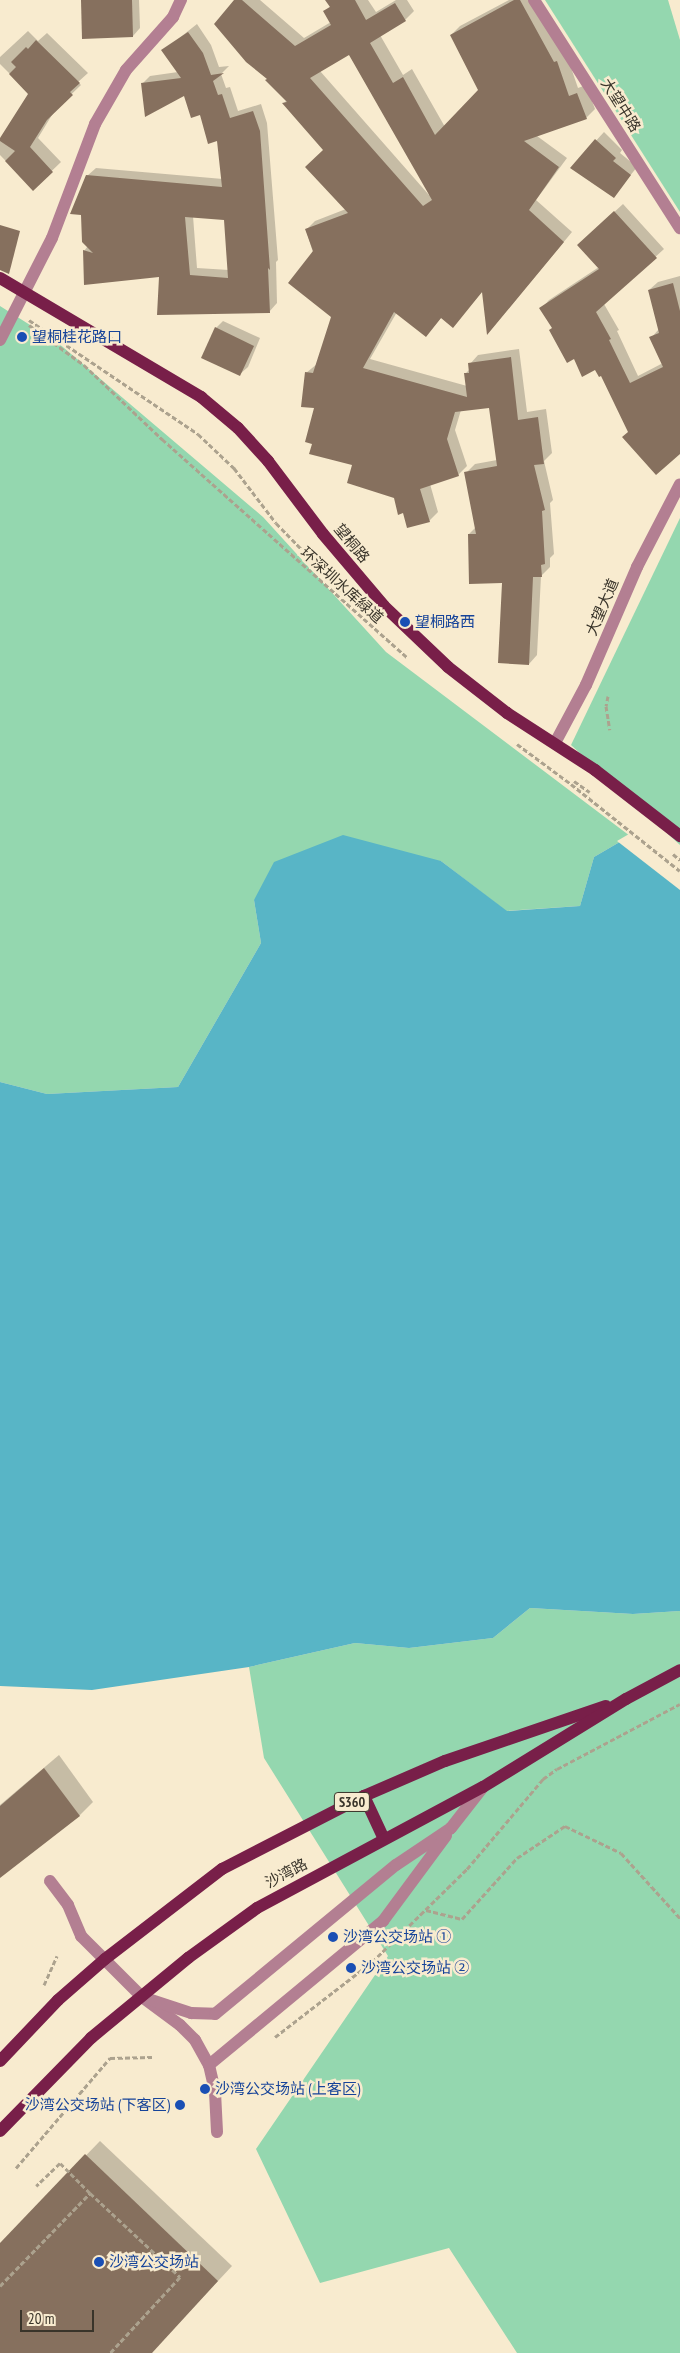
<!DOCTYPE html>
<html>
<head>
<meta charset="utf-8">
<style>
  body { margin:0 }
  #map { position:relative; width:680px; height:2353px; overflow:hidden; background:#f8ebcf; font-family:"PT Sans Narrow","Noto Sans SC",sans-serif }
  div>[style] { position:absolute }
  .green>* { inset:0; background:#94d7af }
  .water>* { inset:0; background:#58b5c6 }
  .pier>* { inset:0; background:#f8ebcf }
  .shadow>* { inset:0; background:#0003 }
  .building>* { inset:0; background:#86705e }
  .path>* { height:3px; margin-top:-1.5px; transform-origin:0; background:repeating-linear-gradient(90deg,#aca28e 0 5px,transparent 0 7.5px) }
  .minor>* { height:12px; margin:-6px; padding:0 6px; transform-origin:6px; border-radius:6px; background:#b37f92 }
  .major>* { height:12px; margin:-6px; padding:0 6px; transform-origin:6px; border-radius:6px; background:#781f49 }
  .dots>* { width:14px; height:14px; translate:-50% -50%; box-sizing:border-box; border:2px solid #f8ebcf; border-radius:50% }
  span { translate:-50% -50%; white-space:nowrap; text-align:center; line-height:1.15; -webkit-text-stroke:5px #f8ebcf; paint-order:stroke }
  .shield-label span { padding:1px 4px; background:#f8ebcf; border:1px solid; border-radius:4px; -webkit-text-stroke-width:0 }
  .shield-label { font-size:14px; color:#39342a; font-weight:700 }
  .street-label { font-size:15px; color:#39342a }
  .transit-label { font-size:15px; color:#164399 }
  .left { translate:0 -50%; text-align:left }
  .right { translate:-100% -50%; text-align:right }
  .scale { position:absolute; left:20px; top:2310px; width:74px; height:22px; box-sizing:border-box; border:2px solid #39342a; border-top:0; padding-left:6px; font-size:15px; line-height:18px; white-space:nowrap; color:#39342a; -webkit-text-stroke:4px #f8ebcf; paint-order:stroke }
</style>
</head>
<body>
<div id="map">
  <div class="green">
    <i style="clip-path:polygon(545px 0,668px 0,680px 40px,680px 212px)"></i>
    <i style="clip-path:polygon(0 306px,57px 342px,263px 517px,386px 652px,630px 836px,594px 857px,580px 906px,506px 911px,441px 861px,254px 900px,261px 943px,178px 1087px,47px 1094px,0 1082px)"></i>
    <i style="clip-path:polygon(680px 518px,680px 845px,571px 745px)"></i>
    <i style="clip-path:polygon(530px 1608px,633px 1614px,680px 1611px,680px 2353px,517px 2353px,449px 2248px,320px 2283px,256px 2149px,388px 1956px,264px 1758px,249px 1667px,355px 1643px,409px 1648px,493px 1638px)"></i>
  </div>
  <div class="water">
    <i style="clip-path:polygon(343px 835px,441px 861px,507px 911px,580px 906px,594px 857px,630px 836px,680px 876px,680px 1611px,633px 1614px,530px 1608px,493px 1638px,409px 1648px,355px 1643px,249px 1667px,92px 1690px,0 1686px,0 1082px,47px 1094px,178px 1087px,261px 943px,254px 900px,274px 862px)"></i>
  </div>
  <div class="pier">
    <i style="clip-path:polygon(629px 834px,680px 872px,680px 890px,617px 841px)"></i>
  </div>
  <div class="shadow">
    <i style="clip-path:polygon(82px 0,139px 0,140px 28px,133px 36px)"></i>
    <i style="clip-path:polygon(evenodd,235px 0,260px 0,304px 38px,331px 22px,325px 11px,337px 0,368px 0,376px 12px,396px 0,407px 0,414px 11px,405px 20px,380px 35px,403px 75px,412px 69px,445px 127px,480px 90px,451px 35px,460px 26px,509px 0,534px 0,566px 53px,578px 88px,586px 85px,595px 109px,586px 118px,537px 136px,567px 158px,536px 200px,572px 232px,488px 333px,483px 291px,453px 326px,442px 317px,426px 335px,397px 312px,370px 359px,467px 386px,465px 374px,470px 369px,470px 364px,478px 355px,519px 349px,527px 412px,546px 409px,552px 453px,544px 461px,553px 500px,550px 503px,554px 554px,550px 558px,550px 567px,541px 576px,537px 655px,529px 664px,503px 582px,469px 534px,476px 527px,466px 473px,475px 464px,497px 460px,490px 407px,461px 410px,455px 430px,467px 466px,458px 475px,430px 484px,438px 512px,429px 521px,404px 512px,395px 497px,354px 464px,313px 444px,316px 407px,306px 373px,317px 364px,333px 317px,306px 230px,315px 221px,346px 209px,325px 150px,284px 103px,287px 100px,268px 79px,235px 0,349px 54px,430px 194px,429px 195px,320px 71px,349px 54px)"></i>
    <i style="clip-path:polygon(evenodd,197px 24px,211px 45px,219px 67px,229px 66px,221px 74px,226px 88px,230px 87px,238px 111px,261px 104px,267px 123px,278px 260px,276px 262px,277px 303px,269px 312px,84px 251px,88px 246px,87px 176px,96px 168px,223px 179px,218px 140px,185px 94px,142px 84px,150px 76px,178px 72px,163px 51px,197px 24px,193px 216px,225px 219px,229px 270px,197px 268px,193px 216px)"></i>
    <i style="clip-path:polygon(28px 31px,38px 41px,47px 33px,88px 73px,78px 82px,81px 85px,55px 110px,38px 138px,61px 162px,33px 189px,0 155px,0 141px,30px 94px,0 64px,0 57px)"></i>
    <i style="clip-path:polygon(604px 132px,622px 150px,620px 153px,637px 167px,614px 196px,572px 167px)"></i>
    <i style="clip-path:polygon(623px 204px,664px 249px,604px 304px,619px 330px,617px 331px,638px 376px,663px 363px,651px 338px,659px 329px,649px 290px,658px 282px,680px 276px,680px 452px,629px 431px,601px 374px,596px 368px,574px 358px,541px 309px,549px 300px,599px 267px,587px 237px)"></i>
    <i style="clip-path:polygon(223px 321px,260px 338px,248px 367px,240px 374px,216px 328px)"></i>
    <i style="clip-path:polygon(59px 1755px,93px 1802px,79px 1816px,0 1877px,0 1805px)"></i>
    <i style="clip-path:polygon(100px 2141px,232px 2266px,151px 2353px,0 2353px,0 2244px)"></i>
  </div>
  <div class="building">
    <i style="clip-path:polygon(81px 0,132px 0,133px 37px,82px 39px)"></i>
    <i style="clip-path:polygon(evenodd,234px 0,242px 0,295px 46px,331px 25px,323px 11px,330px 7px,325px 0,355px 0,366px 20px,395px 3px,406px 21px,370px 43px,393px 83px,403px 77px,435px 135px,478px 90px,450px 35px,514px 0,520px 0,554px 62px,557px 61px,569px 96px,577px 93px,587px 119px,524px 141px,559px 167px,529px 210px,564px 242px,487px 335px,482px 292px,453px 328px,441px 318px,426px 337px,394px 312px,363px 368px,467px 397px,464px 373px,469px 373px,468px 363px,511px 357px,518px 420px,538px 417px,544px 464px,534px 465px,545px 510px,542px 511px,545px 564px,541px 565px,542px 577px,533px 577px,529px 665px,498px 663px,502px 583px,469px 584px,468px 534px,476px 534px,464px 472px,497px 466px,489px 408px,455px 412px,447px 439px,459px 476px,420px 489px,430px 522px,407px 528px,403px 513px,398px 515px,394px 498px,347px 483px,352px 465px,309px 454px,312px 444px,305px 442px,314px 408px,301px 407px,305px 372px,313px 373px,331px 317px,288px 283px,313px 251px,305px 229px,348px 213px,305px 167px,323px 150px,282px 103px,287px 102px,265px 80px,267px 79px,246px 62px,214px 24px,234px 0,349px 55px,432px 200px,423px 206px,310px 78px,349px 55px)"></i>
    <i style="clip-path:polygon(evenodd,188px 32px,203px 53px,211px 75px,224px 73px,213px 81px,218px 95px,222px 94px,230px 118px,253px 111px,260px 131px,270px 270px,268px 268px,270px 313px,157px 315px,159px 277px,84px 285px,83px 250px,93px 253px,82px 242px,81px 215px,70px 214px,86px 175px,222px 187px,217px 141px,208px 144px,200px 115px,191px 118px,184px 96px,145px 117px,141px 83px,181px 78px,161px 50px,188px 32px,185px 217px,224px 220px,228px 278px,190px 275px,185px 217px)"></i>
    <i style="clip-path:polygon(36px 40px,80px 83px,70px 92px,73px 95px,47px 120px,30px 147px,53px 172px,33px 191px,5px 161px,15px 151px,0 141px,0 138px,28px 94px,9px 74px,16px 67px,11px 62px,26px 47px,28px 49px)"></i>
    <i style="clip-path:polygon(595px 139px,616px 158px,613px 161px,631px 175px,614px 198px,570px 168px)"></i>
    <i style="clip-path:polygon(614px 211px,657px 258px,596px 312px,611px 339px,609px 340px,630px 383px,663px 367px,649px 337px,659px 333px,648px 290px,673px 283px,680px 311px,680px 454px,656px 475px,622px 437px,628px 432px,601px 376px,599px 377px,595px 370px,582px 377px,574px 359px,567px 363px,549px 330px,552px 328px,539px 308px,599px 269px,577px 245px)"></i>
    <i style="clip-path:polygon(0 225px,20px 231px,9px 274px,0 270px)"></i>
    <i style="clip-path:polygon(215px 327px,254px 346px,240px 376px,201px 358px)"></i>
    <i style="clip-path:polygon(44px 1768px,80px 1816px,0 1878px,0 1806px)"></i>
    <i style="clip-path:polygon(85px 2154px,218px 2281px,152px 2353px,0 2353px,0 2243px)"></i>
  </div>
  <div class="path">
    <i style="left:29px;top:320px;width:204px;rotate:34deg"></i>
    <i style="left:198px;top:434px;width:50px;rotate:43.4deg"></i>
    <i style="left:234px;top:468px;width:69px;rotate:52.6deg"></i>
    <i style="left:276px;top:523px;width:119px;rotate:45.7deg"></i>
    <i style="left:29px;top:325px;width:68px;rotate:36deg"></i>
    <i style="left:84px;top:365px;width:108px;rotate:43.5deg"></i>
    <i style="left:162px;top:439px;width:328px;rotate:41.7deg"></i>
    <i style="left:608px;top:696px;width:10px;rotate:101deg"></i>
    <i style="left:606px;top:706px;width:24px;rotate:81deg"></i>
    <i style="left:517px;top:744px;width:67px;rotate:36.5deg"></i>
    <i style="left:571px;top:784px;width:139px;rotate:38.6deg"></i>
    <i style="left:574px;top:781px;width:19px;rotate:35deg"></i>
    <i style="left:673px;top:854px;width:9px;rotate:41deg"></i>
    <i style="left:426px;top:1910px;width:37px;rotate:14deg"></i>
    <i style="left:462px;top:1919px;width:82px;rotate:-48deg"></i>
    <i style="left:517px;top:1858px;width:58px;rotate:-33.7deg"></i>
    <i style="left:565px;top:1826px;width:62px;rotate:25.7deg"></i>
    <i style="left:621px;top:1853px;width:88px;rotate:47.8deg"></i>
    <i style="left:44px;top:1985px;width:32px;rotate:-66deg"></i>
    <i style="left:275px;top:2037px;width:123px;rotate:-37.7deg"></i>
    <i style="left:372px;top:1962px;width:133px;rotate:-44.4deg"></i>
    <i style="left:467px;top:1869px;width:118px;rotate:-49.8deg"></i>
    <i style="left:543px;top:1779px;width:17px;rotate:-36deg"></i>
    <i style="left:557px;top:1769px;width:139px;rotate:-27.9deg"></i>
    <i style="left:16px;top:2168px;width:145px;rotate:-49.5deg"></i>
    <i style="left:110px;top:2058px;width:42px;rotate:-1.4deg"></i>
    <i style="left:90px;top:2193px;width:123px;rotate:43deg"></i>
    <i style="left:180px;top:2277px;width:103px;rotate:132.6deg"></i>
    <i style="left:0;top:2286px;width:129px;rotate:-45.9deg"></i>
    <i style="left:90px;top:2193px;width:42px;rotate:-135deg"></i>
    <i style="left:60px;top:2163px;width:33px;rotate:136deg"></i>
  </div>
  <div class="minor">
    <i style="left:534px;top:0;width:271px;rotate:57.4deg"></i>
    <i style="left:0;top:340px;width:114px;rotate:-63deg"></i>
    <i style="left:52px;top:238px;width:122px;rotate:-69.3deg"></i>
    <i style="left:95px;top:124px;width:62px;rotate:-60.1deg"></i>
    <i style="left:126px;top:70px;width:71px;rotate:-48.4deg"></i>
    <i style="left:173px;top:17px;width:19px;rotate:-65deg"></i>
    <i style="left:555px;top:743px;width:66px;rotate:-61.9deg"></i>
    <i style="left:586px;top:685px;width:129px;rotate:-66.6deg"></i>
    <i style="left:637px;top:567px;width:93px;rotate:-62.6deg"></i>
    <i style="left:50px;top:1881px;width:30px;rotate:53deg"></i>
    <i style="left:68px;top:1905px;width:34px;rotate:67deg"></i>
    <i style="left:81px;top:1936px;width:86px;rotate:45deg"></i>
    <i style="left:142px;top:1997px;width:47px;rotate:36.4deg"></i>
    <i style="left:180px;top:2025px;width:21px;rotate:45deg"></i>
    <i style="left:195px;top:2040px;width:29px;rotate:61deg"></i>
    <i style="left:209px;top:2065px;width:28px;rotate:77deg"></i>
    <i style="left:215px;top:2092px;width:40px;rotate:87.1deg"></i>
    <i style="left:142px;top:1997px;width:52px;rotate:18.1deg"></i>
    <i style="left:191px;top:2013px;width:24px;rotate:2deg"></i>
    <i style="left:215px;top:2014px;width:234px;rotate:-39.5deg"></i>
    <i style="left:396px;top:1865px;width:66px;rotate:-33.9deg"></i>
    <i style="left:451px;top:1828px;width:52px;rotate:-52deg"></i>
    <i style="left:209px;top:2065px;width:226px;rotate:-39.6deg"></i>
    <i style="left:383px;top:1921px;width:106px;rotate:-53.5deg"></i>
  </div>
  <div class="major">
    <i style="left:0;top:278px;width:234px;rotate:30.6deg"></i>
    <i style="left:201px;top:397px;width:48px;rotate:40deg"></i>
    <i style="left:238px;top:428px;width:45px;rotate:47.7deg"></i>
    <i style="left:268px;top:461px;width:91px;rotate:53deg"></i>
    <i style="left:323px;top:534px;width:94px;rotate:49.7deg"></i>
    <i style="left:384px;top:606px;width:88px;rotate:43.6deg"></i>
    <i style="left:448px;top:667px;width:75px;rotate:37.9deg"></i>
    <i style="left:507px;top:713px;width:105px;rotate:32.9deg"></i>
    <i style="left:595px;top:770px;width:108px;rotate:37.8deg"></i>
    <i style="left:364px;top:1796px;width:47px;rotate:65.1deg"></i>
    <i style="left:0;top:2061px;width:84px;rotate:-46.4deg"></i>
    <i style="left:58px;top:2000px;width:62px;rotate:-41.1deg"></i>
    <i style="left:105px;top:1959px;width:148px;rotate:-37.6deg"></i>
    <i style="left:222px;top:1869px;width:160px;rotate:-27.2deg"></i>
    <i style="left:364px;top:1796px;width:88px;rotate:-23.4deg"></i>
    <i style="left:445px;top:1761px;width:170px;rotate:-18.9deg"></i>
    <i style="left:0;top:2131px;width:130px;rotate:-45.6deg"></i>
    <i style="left:91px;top:2038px;width:126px;rotate:-39.5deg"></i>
    <i style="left:188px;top:1958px;width:85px;rotate:-35.9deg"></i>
    <i style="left:257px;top:1908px;width:256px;rotate:-28.2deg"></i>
    <i style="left:483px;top:1787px;width:168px;rotate:-31.6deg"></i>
    <i style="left:626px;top:1699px;width:61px;rotate:-28.2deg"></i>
  </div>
  <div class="dots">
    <i style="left:22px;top:337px;background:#1a4fb4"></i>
    <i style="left:405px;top:622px;background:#1a4fb4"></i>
    <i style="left:333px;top:1937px;background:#1a4fb4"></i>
    <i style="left:351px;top:1968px;background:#1a4fb4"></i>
    <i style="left:205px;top:2089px;background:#1a4fb4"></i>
    <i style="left:180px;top:2105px;background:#1a4fb4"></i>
    <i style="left:99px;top:2262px;background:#1a4fb4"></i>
  </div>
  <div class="shield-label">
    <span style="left:352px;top:1802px">S360</span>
  </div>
  <div class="street-label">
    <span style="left:621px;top:105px;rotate:58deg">大望中路</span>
    <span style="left:352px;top:543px;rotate:50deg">望桐路</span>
    <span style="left:342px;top:585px;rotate:42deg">环深圳水库緑道</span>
    <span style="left:602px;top:607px;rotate:-67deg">大望大道</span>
    <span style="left:286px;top:1873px;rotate:-28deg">沙湾路</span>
  </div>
  <div class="transit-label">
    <span class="left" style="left:32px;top:337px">望桐桂花路口</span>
    <span class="left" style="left:415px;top:622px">望桐路西</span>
    <span class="left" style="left:343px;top:1937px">沙湾公交场站 ①</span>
    <span class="left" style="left:361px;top:1968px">沙湾公交场站 ②</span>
    <span class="left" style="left:215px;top:2089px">沙湾公交场站 (上客区)</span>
    <span class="right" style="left:170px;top:2105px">沙湾公交场站 (下客区)</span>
    <span class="left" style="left:109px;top:2262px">沙湾公交场站</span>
  </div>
  <div class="scale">20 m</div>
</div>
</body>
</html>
